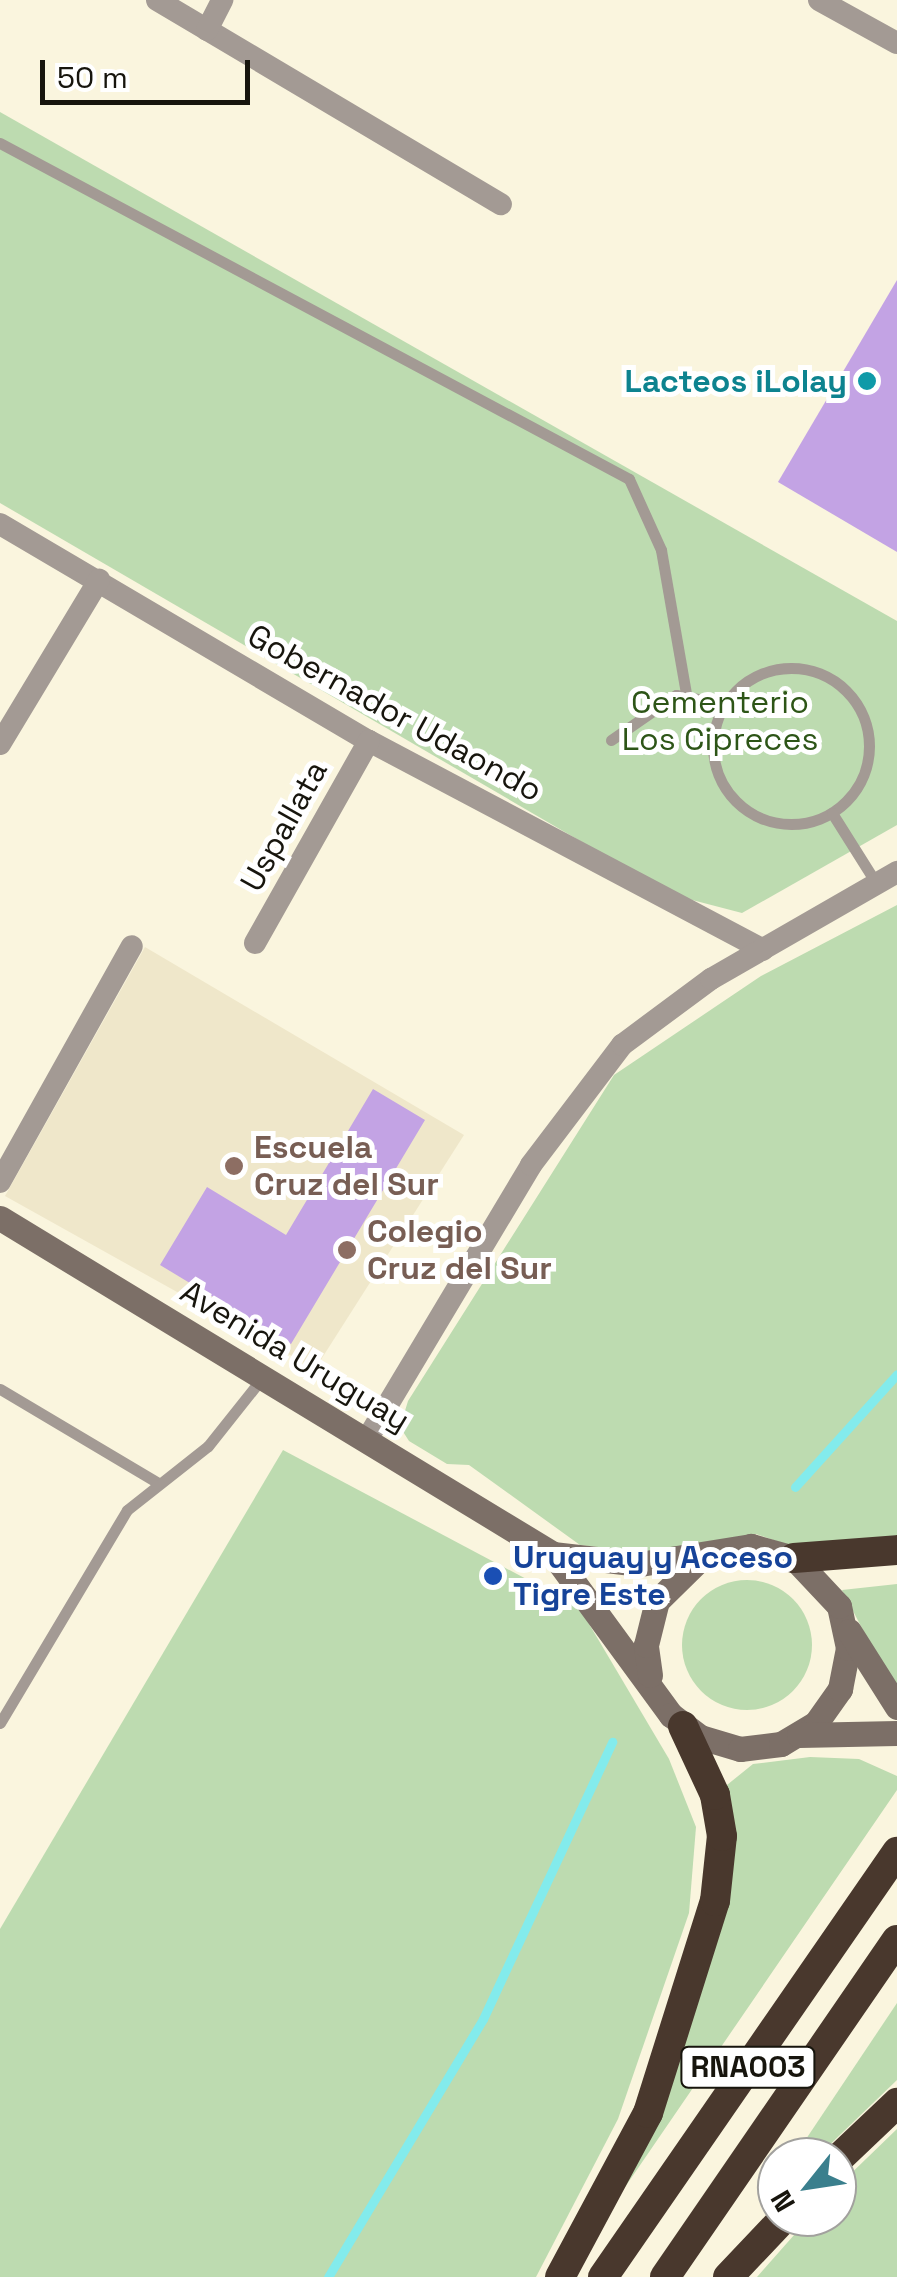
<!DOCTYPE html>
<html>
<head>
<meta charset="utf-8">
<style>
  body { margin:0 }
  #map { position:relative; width:897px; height:2277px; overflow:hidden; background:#faf5de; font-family:"Space Grotesk",sans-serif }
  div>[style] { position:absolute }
  .built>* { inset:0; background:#efe7ca }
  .green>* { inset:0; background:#bddbb0 }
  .round { border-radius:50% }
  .stream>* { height:9px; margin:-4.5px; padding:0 4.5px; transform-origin:4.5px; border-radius:4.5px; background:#83ebec }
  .building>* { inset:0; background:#c3a3e4 }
  .service>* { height:11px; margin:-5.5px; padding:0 5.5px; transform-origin:5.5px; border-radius:5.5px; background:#a39a94 }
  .service>.ring { margin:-5.5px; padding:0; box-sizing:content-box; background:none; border:11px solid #a39a94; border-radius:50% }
  .minor>* { height:22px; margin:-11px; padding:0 11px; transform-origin:11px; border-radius:11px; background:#a39a94 }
  .secondary>* { height:25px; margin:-12.5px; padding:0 12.5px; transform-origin:12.5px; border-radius:12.5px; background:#7c6f67 }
  .motorway>* { height:30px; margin:-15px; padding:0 15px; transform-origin:15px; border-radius:15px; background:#49382d }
  .dots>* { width:28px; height:28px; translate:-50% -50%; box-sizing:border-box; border:5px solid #fff; border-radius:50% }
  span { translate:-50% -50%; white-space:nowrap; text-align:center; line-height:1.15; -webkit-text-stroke:10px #fff; paint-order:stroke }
  .shield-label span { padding:2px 8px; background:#fff; border:2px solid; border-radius:8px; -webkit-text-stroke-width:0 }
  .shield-label { font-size:30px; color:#17150d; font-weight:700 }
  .culture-label { font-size:32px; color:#0d838f; font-weight:700 }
  .right { translate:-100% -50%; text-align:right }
  .park-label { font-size:32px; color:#2d5517 }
  .street-label { font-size:32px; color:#17150d }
  .education-label { font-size:32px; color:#785e54; font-weight:700 }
  .left { translate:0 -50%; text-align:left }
  .transit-label { font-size:32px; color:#164399; font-weight:700 }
  .north { position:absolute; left:757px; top:2137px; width:100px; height:100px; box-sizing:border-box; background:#fff; border:2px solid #a2a19e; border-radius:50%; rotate:240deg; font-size:28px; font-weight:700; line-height:40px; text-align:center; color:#17150d }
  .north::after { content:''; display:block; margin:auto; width:35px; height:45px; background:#3a7f8d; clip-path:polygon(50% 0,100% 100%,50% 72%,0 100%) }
  .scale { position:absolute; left:40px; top:60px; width:210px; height:45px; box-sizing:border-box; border:5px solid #17150d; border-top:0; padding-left:12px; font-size:30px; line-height:35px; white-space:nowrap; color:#17150d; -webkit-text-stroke:8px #fff; paint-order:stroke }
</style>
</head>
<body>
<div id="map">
  <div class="built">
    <i style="clip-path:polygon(145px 947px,464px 1135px,315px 1369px,5px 1196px)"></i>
  </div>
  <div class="green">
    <i style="clip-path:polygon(0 112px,897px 621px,897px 825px,742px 913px,673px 895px,0 503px)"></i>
    <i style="clip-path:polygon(897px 905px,897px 1544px,799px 1549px,756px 1534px,668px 1555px,580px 1545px,469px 1465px,447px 1464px,409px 1441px,400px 1427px,408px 1401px,614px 1075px,761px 976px)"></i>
    <i style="clip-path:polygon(283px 1450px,579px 1607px,669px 1759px,696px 1827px,689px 1913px,618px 2119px,536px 2277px,0 2277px,0 1929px)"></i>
    <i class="round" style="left:682px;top:1580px;width:130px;height:130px"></i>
    <i style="clip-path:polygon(897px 1584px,897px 1695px,842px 1590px)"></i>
    <i style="clip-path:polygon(810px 1757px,859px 1759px,897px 1776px,897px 1790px,584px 2247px,668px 2073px,722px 1789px,753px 1764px)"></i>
    <i style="clip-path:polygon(897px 2003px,897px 2080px,817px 2157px,794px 2157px)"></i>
    <i style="clip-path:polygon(897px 2129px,897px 2277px,757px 2277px,810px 2217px,837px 2217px,837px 2187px)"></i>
  </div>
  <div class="stream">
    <i style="left:795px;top:1487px;width:152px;rotate:-47.9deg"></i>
    <i style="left:328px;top:2277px;width:301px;rotate:-59deg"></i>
    <i style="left:483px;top:2019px;width:306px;rotate:-65deg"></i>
  </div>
  <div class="building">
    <i style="clip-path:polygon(897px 280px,897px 552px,778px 482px)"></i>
    <i style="clip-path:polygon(373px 1089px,425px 1120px,291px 1344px,160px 1265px,207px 1187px,286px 1235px)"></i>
  </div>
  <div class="service">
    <i style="left:0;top:143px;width:713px;rotate:28.11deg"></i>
    <i style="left:629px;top:479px;width:78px;rotate:65.7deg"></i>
    <i style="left:661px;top:550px;width:145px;rotate:80.1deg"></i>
    <i class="ring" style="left:713px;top:668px;width:145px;height:145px"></i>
    <i style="left:611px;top:740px;width:79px;rotate:-34.7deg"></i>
    <i style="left:676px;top:695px;width:49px;rotate:10.6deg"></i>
    <i style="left:832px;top:813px;width:83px;rotate:57.8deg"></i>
    <i style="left:0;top:1389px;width:184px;rotate:30.7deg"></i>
    <i style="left:0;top:1723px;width:248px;rotate:-59.2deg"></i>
    <i style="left:127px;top:1510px;width:103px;rotate:-38.3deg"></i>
    <i style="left:208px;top:1446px;width:87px;rotate:-51.5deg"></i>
  </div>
  <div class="minor">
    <i style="left:157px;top:0;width:400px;rotate:30.7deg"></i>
    <i style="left:819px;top:0;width:89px;rotate:28.9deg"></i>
    <i style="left:207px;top:30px;width:34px;rotate:-63deg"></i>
    <i style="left:0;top:524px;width:428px;rotate:30.5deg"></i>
    <i style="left:369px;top:741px;width:446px;rotate:27.9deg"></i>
    <i style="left:0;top:744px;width:192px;rotate:-58.9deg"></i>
    <i style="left:255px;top:943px;width:232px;rotate:-60.6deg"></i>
    <i style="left:0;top:1182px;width:270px;rotate:-60.8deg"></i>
    <i style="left:369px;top:1436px;width:316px;rotate:-59.1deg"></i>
    <i style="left:531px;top:1165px;width:151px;rotate:-52.8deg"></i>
    <i style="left:622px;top:1045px;width:111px;rotate:-36.6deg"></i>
    <i style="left:711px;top:979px;width:215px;rotate:-29.9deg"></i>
  </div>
  <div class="secondary">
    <i style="left:0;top:1218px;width:647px;rotate:31.28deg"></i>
    <i style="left:553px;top:1554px;width:200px;rotate:53.8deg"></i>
    <i style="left:671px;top:1715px;width:36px;rotate:37deg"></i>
    <i style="left:700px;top:1737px;width:42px;rotate:16.7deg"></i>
    <i style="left:740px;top:1749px;width:41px;rotate:-7deg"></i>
    <i style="left:781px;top:1744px;width:41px;rotate:-31deg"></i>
    <i style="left:816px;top:1723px;width:42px;rotate:-54.8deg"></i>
    <i style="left:840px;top:1689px;width:42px;rotate:-79deg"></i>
    <i style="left:848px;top:1648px;width:43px;rotate:-102.1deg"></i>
    <i style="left:839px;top:1606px;width:66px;rotate:-133.2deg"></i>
    <i style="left:794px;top:1558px;width:45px;rotate:-164.4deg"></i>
    <i style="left:751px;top:1546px;width:112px;rotate:170.8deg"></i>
    <i style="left:640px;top:1564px;width:88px;rotate:-173.4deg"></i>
    <i style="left:849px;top:1631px;width:90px;rotate:57.7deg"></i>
    <i style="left:650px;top:1675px;width:30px;rotate:-98deg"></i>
    <i style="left:646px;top:1645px;width:45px;rotate:-76deg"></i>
    <i style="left:657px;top:1601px;width:63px;rotate:-44.4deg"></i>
    <i style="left:799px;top:1735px;width:98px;rotate:-1.2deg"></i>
  </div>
  <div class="motorway">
    <i style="left:794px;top:1558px;width:103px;rotate:-4.4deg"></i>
    <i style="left:837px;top:2160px;width:83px;rotate:-43.5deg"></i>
    <i style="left:560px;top:2277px;width:186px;rotate:-61.8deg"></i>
    <i style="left:648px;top:2113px;width:222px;rotate:-72.5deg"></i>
    <i style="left:715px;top:1901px;width:65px;rotate:-83.9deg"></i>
    <i style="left:722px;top:1836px;width:42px;rotate:-99.7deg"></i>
    <i style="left:715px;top:1795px;width:76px;rotate:-114.9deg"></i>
    <i style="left:603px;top:2277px;width:517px;rotate:-55.33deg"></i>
    <i style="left:665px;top:2277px;width:409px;rotate:-55.5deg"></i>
    <i style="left:728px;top:2277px;width:83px;rotate:-46.5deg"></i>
  </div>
  <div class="dots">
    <i style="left:867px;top:381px;background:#0f9aa8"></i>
    <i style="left:234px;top:1166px;background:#8d6e63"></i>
    <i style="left:347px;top:1250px;background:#8d6e63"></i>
    <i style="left:493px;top:1576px;background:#1a4fb4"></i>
  </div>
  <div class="shield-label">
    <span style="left:748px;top:2067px">RNA003</span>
  </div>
  <div class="culture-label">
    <span class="right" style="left:847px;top:381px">Lacteos iLolay</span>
  </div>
  <div class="park-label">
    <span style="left:720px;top:721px">Cementerio<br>Los Cipreces</span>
  </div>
  <div class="street-label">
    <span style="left:395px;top:713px;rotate:29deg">Gobernador Udaondo</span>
    <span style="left:284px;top:826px;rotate:-61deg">Uspallata</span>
    <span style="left:295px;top:1356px;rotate:31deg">Avenida Uruguay</span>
  </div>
  <div class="education-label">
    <span class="left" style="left:254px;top:1166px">Escuela<br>Cruz del Sur</span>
    <span class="left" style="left:367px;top:1250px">Colegio<br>Cruz del Sur</span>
  </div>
  <div class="transit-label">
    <span class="left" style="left:513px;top:1576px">Uruguay y Acceso<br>Tigre Este</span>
  </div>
  <div class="north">N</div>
  <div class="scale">50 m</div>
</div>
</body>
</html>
